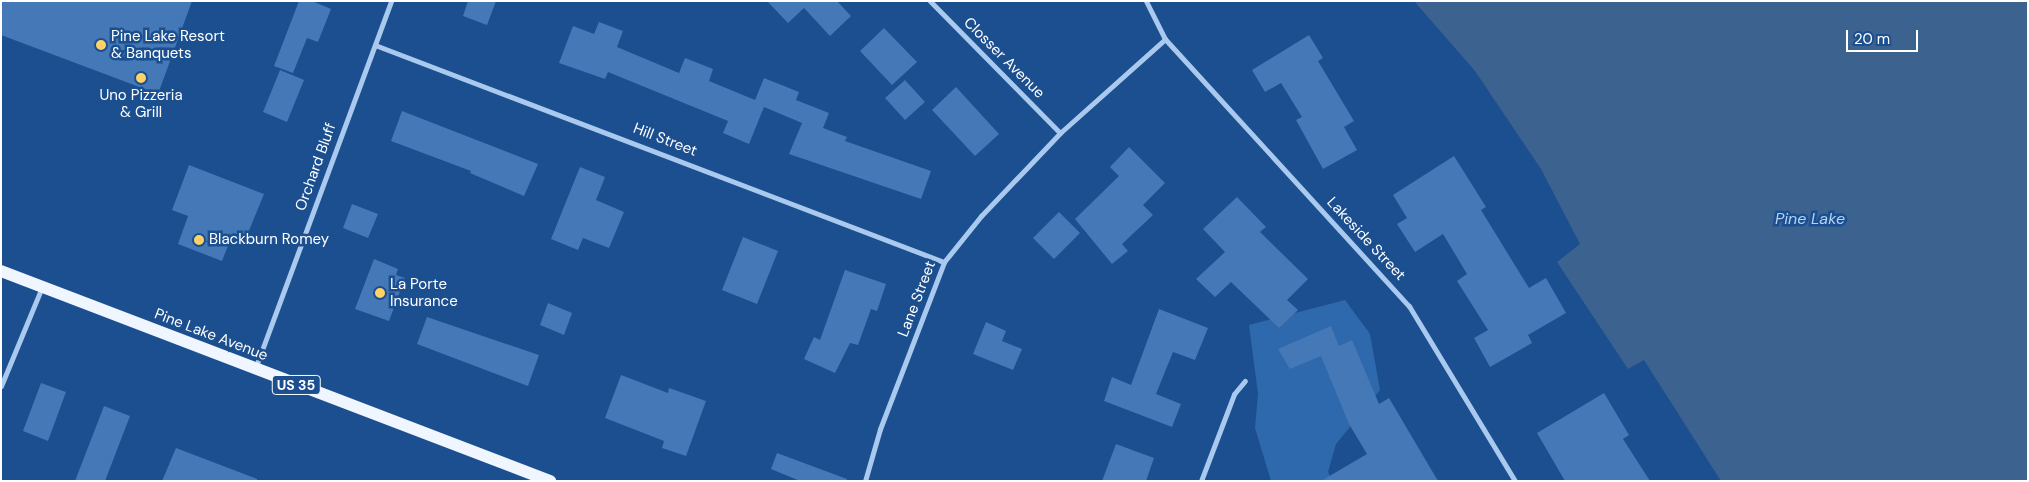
<!DOCTYPE html>
<html>
<head>
<meta charset="utf-8">
<style>
  body { margin:0 }
  #map { position:relative; width:2029px; height:482px; overflow:hidden; background:#1b4f8f; font-family:"DM Sans",sans-serif }
  div>[style] { position:absolute }
  .green>* { inset:0; background:#2e69ad }
  .water>* { inset:0; background:#3c6290 }
  .building>* { inset:0; background:#4478b7 }
  .minor>* { height:5px; margin:-2.5px; padding:0 2.5px; transform-origin:2.5px; border-radius:2.5px; background:#a9c9ee }
  .primary>* { height:12px; margin:-6px; padding:0 6px; transform-origin:6px; border-radius:6px; background:#f0f6ff }
  .dots>* { width:14px; height:14px; translate:-50% -50%; box-sizing:border-box; border:2px solid #1b4f8f; border-radius:50% }
  span { translate:-50% -50%; white-space:nowrap; text-align:center; line-height:1.15; -webkit-text-stroke:5px #1b4f8f; paint-order:stroke }
  .shield-label span { padding:1px 4px; background:#1b4f8f; border:1px solid; border-radius:4px; -webkit-text-stroke-width:0 }
  .shield-label { font-size:14px; color:#fff; font-weight:700 }
  .poi-label { font-size:15px; color:#fff }
  .left { translate:0 -50%; text-align:left }
  .street-label { font-size:15px; color:#fff }
  .water-label { font-size:16px; color:#b5d3f5; font-style:italic }
  .frame { position:absolute; inset:0; border:2px solid #fff; pointer-events:none }
  .scale { position:absolute; left:1846px; top:30px; width:72px; height:22px; box-sizing:border-box; border:2px solid #fff; border-top:0; padding-left:6px; font-size:15px; line-height:18px; white-space:nowrap; color:#fff; -webkit-text-stroke:4px #1b4f8f; paint-order:stroke }
</style>
</head>
<body>
<div id="map">
  <div class="green">
    <i style="clip-path:polygon(1345px 300px,1370px 334px,1380px 390px,1336px 444px,1328px 472px,1333px 481px,1271px 481px,1255px 428px,1258px 394px,1249px 325px)"></i>
  </div>
  <div class="water">
    <i style="clip-path:polygon(1414px 1px,2028px 1px,2028px 481px,1721px 481px,1644px 360px,1628px 369px,1557px 262px,1580px 244px,1541px 169px,1475px 71px)"></i>
  </div>
  <div class="building">
    <i style="clip-path:polygon(1px 1px,192px 1px,158px 94px,1px 35px)"></i>
    <i style="clip-path:polygon(299px 1px,312px 1px,331px 9px,318px 42px,307px 38px,293px 73px,274px 66px)"></i>
    <i style="clip-path:polygon(468px 1px,496px 1px,487px 25px,463px 16px)"></i>
    <i style="clip-path:polygon(767px 1px,837px 1px,851px 16px,830px 36px,804px 8px,788px 23px)"></i>
    <i style="clip-path:polygon(599px 22px,623px 31px,617px 47px,679px 73px,685px 58px,713px 69px,709px 81px,755px 100px,764px 78px,799px 92px,796px 100px,829px 113px,823px 128px,847px 137px,845px 141px,931px 171px,921px 199px,789px 154px,802px 123px,764px 107px,749px 144px,723px 133px,728px 121px,608px 72px,605px 79px,559px 63px,573px 26px,594px 34px)"></i>
    <i style="clip-path:polygon(884px 28px,917px 62px,892px 85px,860px 51px)"></i>
    <i style="clip-path:polygon(1309px 35px,1323px 58px,1318px 61px,1354px 121px,1344px 127px,1357px 150px,1323px 169px,1296px 120px,1302px 117px,1281px 83px,1265px 92px,1252px 70px)"></i>
    <i style="clip-path:polygon(280px 70px,304px 80px,287px 122px,263px 112px)"></i>
    <i style="clip-path:polygon(905px 80px,925px 102px,905px 120px,885px 98px)"></i>
    <i style="clip-path:polygon(956px 87px,999px 134px,975px 156px,932px 110px)"></i>
    <i style="clip-path:polygon(402px 111px,538px 164px,524px 196px,470px 173px,471px 171px,391px 141px)"></i>
    <i style="clip-path:polygon(1129px 147px,1165px 183px,1143px 205px,1153px 215px,1122px 244px,1128px 251px,1112px 264px,1075px 219px,1119px 176px,1110px 167px)"></i>
    <i style="clip-path:polygon(1454px 156px,1486px 207px,1481px 210px,1529px 288px,1546px 278px,1566px 313px,1528px 335px,1532px 343px,1490px 367px,1474px 338px,1488px 330px,1457px 281px,1467px 274px,1443px 234px,1415px 252px,1397px 224px,1407px 218px,1393px 195px)"></i>
    <i style="clip-path:polygon(189px 165px,264px 194px,246px 238px,233px 233px,222px 261px,178px 244px,188px 216px,172px 210px)"></i>
    <i style="clip-path:polygon(580px 167px,605px 177px,596px 200px,624px 212px,609px 248px,583px 238px,578px 250px,551px 239px)"></i>
    <i style="clip-path:polygon(1237px 197px,1266px 227px,1260px 232px,1308px 279px,1287px 300px,1298px 310px,1279px 328px,1231px 282px,1215px 297px,1196px 279px,1225px 252px,1203px 229px)"></i>
    <i style="clip-path:polygon(352px 204px,378px 214px,368px 238px,343px 228px)"></i>
    <i style="clip-path:polygon(1059px 212px,1080px 233px,1054px 259px,1033px 238px)"></i>
    <i style="clip-path:polygon(743px 237px,778px 251px,757px 304px,722px 290px)"></i>
    <i style="clip-path:polygon(374px 259px,398px 269px,396px 275px,405px 278px,389px 321px,355px 309px)"></i>
    <i style="clip-path:polygon(845px 270px,886px 284px,877px 311px,871px 309px,858px 345px,850px 343px,835px 373px,804px 359px,814px 337px,820px 340px)"></i>
    <i style="clip-path:polygon(548px 303px,572px 313px,564px 335px,540px 325px)"></i>
    <i style="clip-path:polygon(1159px 309px,1208px 328px,1195px 360px,1173px 352px,1156px 394px,1181px 404px,1172px 427px,1104px 401px,1112px 377px,1131px 385px)"></i>
    <i style="clip-path:polygon(427px 317px,539px 355px,528px 386px,417px 344px)"></i>
    <i style="clip-path:polygon(986px 322px,1006px 331px,1002px 341px,1022px 349px,1013px 370px,973px 354px)"></i>
    <i style="clip-path:polygon(1331px 326px,1339px 346px,1352px 340px,1379px 404px,1389px 398px,1438px 481px,1321px 481px,1367px 454px,1349px 424px,1321px 356px,1290px 369px,1278px 349px)"></i>
    <i style="clip-path:polygon(621px 375px,668px 393px,669px 388px,706px 401px,686px 456px,662px 448px,664px 441px,605px 418px)"></i>
    <i style="clip-path:polygon(41px 383px,66px 392px,48px 441px,23px 431px)"></i>
    <i style="clip-path:polygon(1604px 393px,1629px 435px,1623px 439px,1650px 481px,1565px 481px,1537px 433px)"></i>
    <i style="clip-path:polygon(104px 406px,130px 416px,105px 481px,75px 481px)"></i>
    <i style="clip-path:polygon(1116px 444px,1154px 458px,1146px 481px,1102px 481px)"></i>
    <i style="clip-path:polygon(176px 448px,257px 479px,257px 481px,162px 481px)"></i>
    <i style="clip-path:polygon(777px 453px,847px 479px,847px 481px,800px 481px,771px 469px)"></i>
  </div>
  <div class="minor">
    <i style="left:930px;top:1px;width:185px;rotate:45.4deg"></i>
    <i style="left:1146px;top:1px;width:42px;rotate:63.4deg"></i>
    <i style="left:1165px;top:39px;width:362px;rotate:47.6deg"></i>
    <i style="left:1409px;top:306px;width:205px;rotate:58.8deg"></i>
    <i style="left:375px;top:45px;width:609px;rotate:20.88deg"></i>
    <i style="left:255px;top:369px;width:392px;rotate:-69.7deg"></i>
    <i style="left:1px;top:386px;width:107px;rotate:-67.5deg"></i>
    <i style="left:865px;top:481px;width:54px;rotate:-73.9deg"></i>
    <i style="left:880px;top:429px;width:179px;rotate:-69deg"></i>
    <i style="left:944px;top:262px;width:59px;rotate:-51.2deg"></i>
    <i style="left:981px;top:216px;width:115px;rotate:-46.4deg"></i>
    <i style="left:1060px;top:133px;width:141px;rotate:-41.8deg"></i>
    <i style="left:1201px;top:481px;width:93px;rotate:-69.2deg"></i>
    <i style="left:1234px;top:394px;width:17px;rotate:-50deg"></i>
  </div>
  <div class="primary">
    <i style="left:1px;top:271px;width:588px;rotate:20.93deg"></i>
  </div>
  <div class="dots">
    <i style="left:101px;top:45px;background:#ffd166"></i>
    <i style="left:141px;top:78px;background:#ffd166"></i>
    <i style="left:199px;top:240px;background:#ffd166"></i>
    <i style="left:380px;top:293px;background:#ffd166"></i>
  </div>
  <div class="shield-label">
    <span style="left:296px;top:385px">US 35</span>
  </div>
  <div class="poi-label">
    <span class="left" style="left:111px;top:45px">Pine Lake Resort<br>&amp; Banquets</span>
    <span style="left:141px;top:104px">Uno Pizzeria<br>&amp; Grill</span>
    <span class="left" style="left:209px;top:240px">Blackburn Romey</span>
    <span class="left" style="left:390px;top:293px">La Porte<br>Insurance</span>
  </div>
  <div class="street-label">
    <span style="left:1004px;top:58px;rotate:45deg">Closser Avenue</span>
    <span style="left:665px;top:140px;rotate:21deg">Hill Street</span>
    <span style="left:316px;top:167px;rotate:-70deg">Orchard Bluff</span>
    <span style="left:1366px;top:239px;rotate:47deg">Lakeside Street</span>
    <span style="left:917px;top:299px;rotate:-69deg">Lane Street</span>
    <span style="left:211px;top:335px;rotate:21deg">Pine Lake Avenue</span>
  </div>
  <div class="water-label">
    <span style="left:1810px;top:219px">Pine Lake</span>
  </div>
  <div class="frame"></div>
  <div class="scale">20 m</div>
</div>
</body>
</html>
